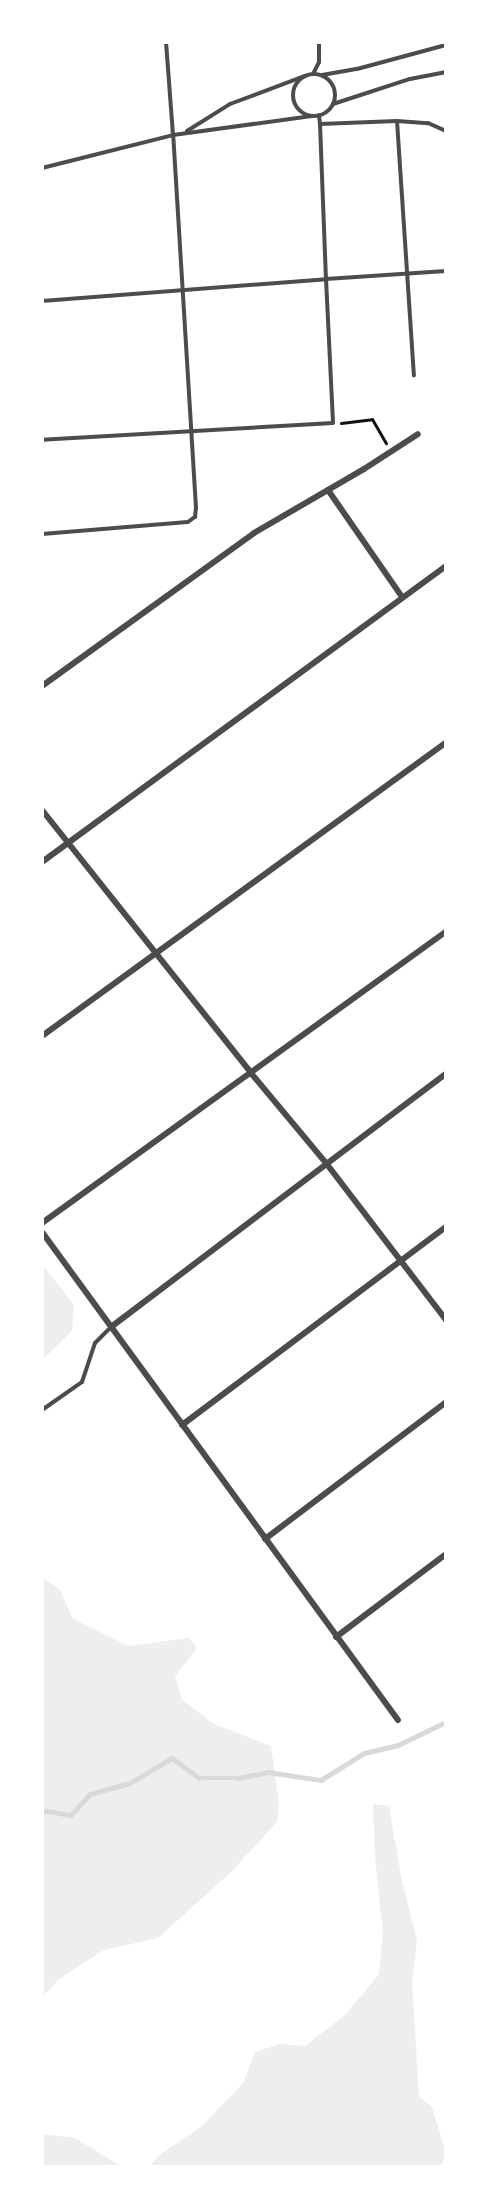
<!DOCTYPE html>
<html>
<head>
<meta charset="utf-8">
<style>
  body { margin:0 }
  #map { position:relative; width:488px; height:2209px; overflow:hidden; background:#fff; font-family:Inter,sans-serif }
  div>[style] { position:absolute }
  .green>* { inset:0; background:#eee }
  .stream>* { height:4.5px; margin:-2.25px; padding:0 2.25px; transform-origin:2.25px; border-radius:2.25px; background:#d9d9d9 }
  .path>* { height:3px; margin:-1.5px; padding:0 1.5px; transform-origin:1.5px; border-radius:1.5px; background:#111 }
  .service>* { height:4px; margin:-2px; padding:0 2px; transform-origin:2px; border-radius:2px; background:#4c4c4c }
  .service>.ring { margin:-2px; padding:0; box-sizing:content-box; background:none; border:4px solid #4c4c4c; border-radius:50% }
  .minor>* { height:6px; margin:-3px; padding:0 3px; transform-origin:3px; border-radius:3px; background:#4c4c4c }
  span { translate:-50% -50%; white-space:nowrap; text-align:center; line-height:1.15; -webkit-text-stroke:4.5px #fff; paint-order:stroke }
  .frame { position:absolute; inset:0; border:44px solid #fff; pointer-events:none }
</style>
</head>
<body>
<div id="map">
  <div class="green">
    <i style="clip-path:polygon(42px 1264px,74px 1305px,72px 1331px,42px 1360px)"></i>
    <i style="clip-path:polygon(44px 1578px,60px 1590px,73px 1619px,129px 1646px,189px 1638px,197px 1648px,175px 1676px,182px 1700px,214px 1724px,271px 1746px,279px 1804px,277px 1822px,230px 1873px,158px 1938px,104px 1950px,59px 1979px,42px 1997px)"></i>
    <i style="clip-path:polygon(373px 1804px,389px 1806px,401px 1876px,417px 1941px,412px 1982px,419px 2096px,432px 2107px,446px 2153px,441px 2167px,149px 2167px,162px 2153px,202px 2126px,243px 2083px,255px 2052px,280px 2044px,305px 2046px,345px 2015px,379px 1974px,383px 1935px,375px 1857px)"></i>
    <i style="clip-path:polygon(42px 2134px,75px 2138px,122px 2167px,42px 2167px)"></i>
  </div>
  <div class="stream">
    <i style="left:42px;top:1810px;width:29px;rotate:10deg"></i>
    <i style="left:71px;top:1815px;width:28px;rotate:-48deg"></i>
    <i style="left:90px;top:1794px;width:41px;rotate:-15.4deg"></i>
    <i style="left:130px;top:1783px;width:49px;rotate:-30.8deg"></i>
    <i style="left:172px;top:1758px;width:34px;rotate:36deg"></i>
    <i style="left:200px;top:1778px;width:38px"></i>
    <i style="left:238px;top:1778px;width:31px;rotate:-11deg"></i>
    <i style="left:268px;top:1772px;width:54px;rotate:8.6deg"></i>
    <i style="left:321px;top:1780px;width:51px;rotate:-32.1deg"></i>
    <i style="left:364px;top:1753px;width:35px;rotate:-13deg"></i>
    <i style="left:398px;top:1745px;width:53px;rotate:-25.6deg"></i>
  </div>
  <div class="path">
    <i style="left:341px;top:423px;width:31px;rotate:-7deg"></i>
    <i style="left:372px;top:419px;width:28px;rotate:60deg"></i>
  </div>
  <div class="service">
    <i style="left:313px;top:74px;width:13px;rotate:-63deg"></i>
    <i style="left:319px;top:62px;width:20px;rotate:-90deg"></i>
    <i class="ring" style="left:293px;top:74px;width:38px;height:38px"></i>
    <i style="left:322px;top:75px;width:36px;rotate:-10deg"></i>
    <i style="left:357px;top:69px;width:92px;rotate:-15.1deg"></i>
    <i style="left:333px;top:104px;width:81px;rotate:-18deg"></i>
    <i style="left:410px;top:79px;width:37px;rotate:-11deg"></i>
    <i style="left:319px;top:115px;width:9px;rotate:84deg"></i>
    <i style="left:320px;top:124px;width:77px;rotate:-2.2deg"></i>
    <i style="left:397px;top:121px;width:255px;rotate:86.2deg"></i>
    <i style="left:397px;top:121px;width:31px;rotate:4deg"></i>
    <i style="left:428px;top:123px;width:20px;rotate:24deg"></i>
    <i style="left:320px;top:124px;width:155px;rotate:87.8deg"></i>
    <i style="left:326px;top:279px;width:120px;rotate:-3.8deg"></i>
    <i style="left:187px;top:131px;width:51px;rotate:-32.1deg"></i>
    <i style="left:230px;top:104px;width:80px;rotate:-20.5deg"></i>
    <i style="left:42px;top:168px;width:135px;rotate:-14.1deg"></i>
    <i style="left:173px;top:135px;width:93px;rotate:-94.3deg"></i>
    <i style="left:42px;top:301px;width:285px;rotate:-4.4deg"></i>
    <i style="left:326px;top:279px;width:144px;rotate:87.2deg"></i>
    <i style="left:333px;top:423px;width:291px;rotate:176.7deg"></i>
    <i style="left:42px;top:534px;width:146px;rotate:-4.7deg"></i>
    <i style="left:188px;top:522px;width:9px;rotate:-36deg"></i>
    <i style="left:195px;top:517px;width:9px;rotate:-84deg"></i>
    <i style="left:196px;top:508px;width:374px;rotate:-93.5deg"></i>
    <i style="left:173px;top:135px;width:140px;rotate:-7.8deg"></i>
    <i style="left:42px;top:1410px;width:49px;rotate:-35deg"></i>
    <i style="left:82px;top:1382px;width:41px;rotate:-71.6deg"></i>
    <i style="left:95px;top:1343px;width:23px;rotate:-45deg"></i>
  </div>
  <div class="minor">
    <i style="left:328px;top:490px;width:130px;rotate:55.3deg"></i>
    <i style="left:42px;top:686px;width:261px;rotate:-35.8deg"></i>
    <i style="left:254px;top:533px;width:127px;rotate:-30.2deg"></i>
    <i style="left:364px;top:469px;width:64px;rotate:-32.9deg"></i>
    <i style="left:42px;top:810px;width:336px;rotate:51.5deg"></i>
    <i style="left:251px;top:1073px;width:117px;rotate:50.2deg"></i>
    <i style="left:326px;top:1163px;width:198px;rotate:52.6deg"></i>
    <i style="left:42px;top:862px;width:501px;rotate:-36.23deg"></i>
    <i style="left:42px;top:1036px;width:500px;rotate:-36deg"></i>
    <i style="left:42px;top:1223px;width:498px;rotate:-35.8deg"></i>
    <i style="left:42px;top:1232px;width:604px;rotate:53.89deg"></i>
    <i style="left:111px;top:1327px;width:420px;rotate:-37.1deg"></i>
    <i style="left:182px;top:1425px;width:330px;rotate:-36.9deg"></i>
    <i style="left:265px;top:1539px;width:227px;rotate:-37.1deg"></i>
    <i style="left:336px;top:1637px;width:138px;rotate:-37deg"></i>
  </div>
  <div class="frame"></div>
</div>
</body>
</html>
